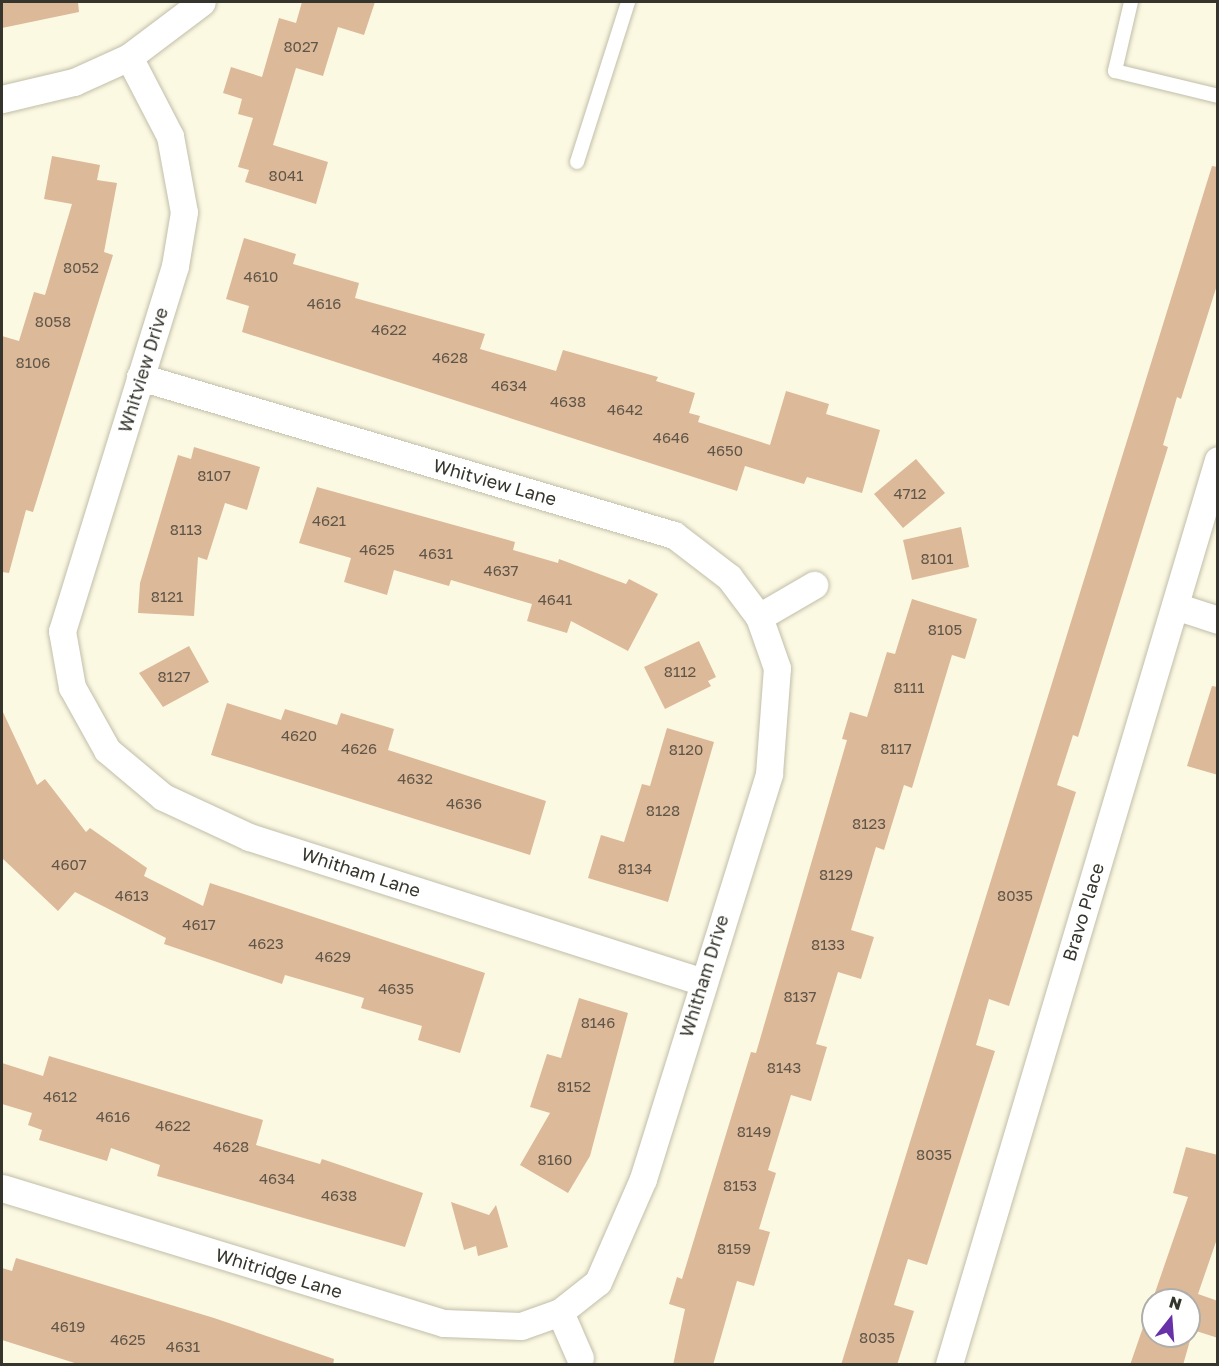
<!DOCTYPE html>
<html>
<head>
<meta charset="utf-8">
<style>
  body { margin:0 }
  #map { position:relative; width:1219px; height:1366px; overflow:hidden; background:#fcf9e3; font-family:"Golos Text",sans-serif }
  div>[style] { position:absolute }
  .building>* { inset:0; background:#dcb999 }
  .roads { filter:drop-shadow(0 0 2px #c1bea9) drop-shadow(0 0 2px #c1bea9) }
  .service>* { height:14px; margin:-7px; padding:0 7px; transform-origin:7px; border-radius:7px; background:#fff }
  .minor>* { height:27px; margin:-13.5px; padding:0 13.5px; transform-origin:13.5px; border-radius:13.5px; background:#fff }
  span { translate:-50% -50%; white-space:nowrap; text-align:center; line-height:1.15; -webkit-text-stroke:4.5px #fff; paint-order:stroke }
  .number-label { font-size:15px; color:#605648 }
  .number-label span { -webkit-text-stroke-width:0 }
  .street-label { font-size:18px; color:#36352d }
  .frame { position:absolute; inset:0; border:3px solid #36352d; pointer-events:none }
  .north { position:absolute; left:1141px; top:1288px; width:60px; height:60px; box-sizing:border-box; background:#fff; border:2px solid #afaeab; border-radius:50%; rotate:17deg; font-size:16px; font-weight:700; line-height:24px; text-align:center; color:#36352d }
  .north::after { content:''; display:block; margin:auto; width:21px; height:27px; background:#6931a8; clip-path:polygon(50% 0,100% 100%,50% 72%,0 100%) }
</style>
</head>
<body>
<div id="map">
  <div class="building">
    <i style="clip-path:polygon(2px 2px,78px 2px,79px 12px,2px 28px)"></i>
    <i style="clip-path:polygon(302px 2px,375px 2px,364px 35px,338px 27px,323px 76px,296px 68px,273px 145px,328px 162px,316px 204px,245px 182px,249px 170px,238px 167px,253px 118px,238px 114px,242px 99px,223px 93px,231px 67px,262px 77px,279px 18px,296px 23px)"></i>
    <i style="clip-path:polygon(52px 156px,100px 165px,97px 180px,117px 183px,104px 252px,113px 255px,33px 512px,26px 510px,9px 573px,2px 572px,2px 336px,19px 341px,34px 292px,45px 295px,72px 204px,44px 199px)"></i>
    <i style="clip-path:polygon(1212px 166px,1218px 167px,1218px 282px,1181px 399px,1177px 397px,1163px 445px,1168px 447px,1078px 737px,1073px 735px,1057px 785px,1076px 792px,1009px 1006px,989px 999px,976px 1045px,995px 1051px,927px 1265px,908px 1259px,894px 1305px,914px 1311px,897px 1365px,841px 1365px)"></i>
    <i style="clip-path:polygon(244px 238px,296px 254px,293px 264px,359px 283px,355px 298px,485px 334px,480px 349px,556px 371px,563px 350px,658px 377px,656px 381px,695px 393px,689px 413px,700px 416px,698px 422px,770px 445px,786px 391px,829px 404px,826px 414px,880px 430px,862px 493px,807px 477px,804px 484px,745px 466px,737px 491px,242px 332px,249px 306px,226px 299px)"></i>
    <i style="clip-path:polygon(194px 447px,260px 467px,247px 510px,225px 503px,207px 560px,198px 557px,194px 616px,138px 613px,140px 583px,178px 455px,191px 459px)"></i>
    <i style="clip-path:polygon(916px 459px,945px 493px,903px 528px,874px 494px)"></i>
    <i style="clip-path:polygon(317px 487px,515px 542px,513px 550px,558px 563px,559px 559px,626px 584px,629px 579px,658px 594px,628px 651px,571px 621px,567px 633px,527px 621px,532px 604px,451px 580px,449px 586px,394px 570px,387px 595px,344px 582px,351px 558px,299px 543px)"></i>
    <i style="clip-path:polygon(961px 527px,969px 567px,912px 580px,903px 540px)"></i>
    <i style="clip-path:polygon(912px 599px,977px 619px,965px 659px,952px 655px,912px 788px,904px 785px,884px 850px,876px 847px,851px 930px,874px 937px,861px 979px,838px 972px,816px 1044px,827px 1047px,811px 1101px,791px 1095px,768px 1170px,776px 1173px,759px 1229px,770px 1232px,754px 1286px,737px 1281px,713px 1365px,673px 1365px,685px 1309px,669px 1304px,677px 1277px,682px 1279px,751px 1052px,756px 1053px,847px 740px,842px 739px,850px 712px,867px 717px,887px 652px,895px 654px)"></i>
    <i style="clip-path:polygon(699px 641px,716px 677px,708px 681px,711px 686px,665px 709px,644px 667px)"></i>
    <i style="clip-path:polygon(189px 646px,209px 682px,163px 707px,139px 673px)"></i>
    <i style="clip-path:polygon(1212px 686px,1218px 687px,1218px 775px,1187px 766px)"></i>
    <i style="clip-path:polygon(227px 703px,281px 720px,285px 709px,337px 725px,341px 713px,394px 729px,388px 750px,546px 801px,530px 855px,211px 755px)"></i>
    <i style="clip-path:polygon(2px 710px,37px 785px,45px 779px,86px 832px,90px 828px,147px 868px,144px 876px,203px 906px,210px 883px,485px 973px,460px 1053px,418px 1040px,422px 1026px,361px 1008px,364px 998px,285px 975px,282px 984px,164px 944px,166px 938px,75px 892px,58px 911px,2px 858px)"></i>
    <i style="clip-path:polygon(667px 728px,714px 742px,668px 902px,588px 878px,601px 835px,624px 842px,642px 784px,650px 786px)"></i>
    <i style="clip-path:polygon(579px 998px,628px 1013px,590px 1156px,568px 1193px,520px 1165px,550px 1113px,530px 1107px,547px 1054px,561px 1058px)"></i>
    <i style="clip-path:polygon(49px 1056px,263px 1120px,256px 1145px,320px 1164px,322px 1159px,423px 1193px,405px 1247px,157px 1176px,160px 1165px,111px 1148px,107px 1161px,39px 1140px,42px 1130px,28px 1125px,32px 1113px,2px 1104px,2px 1063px,43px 1076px)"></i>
    <i style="clip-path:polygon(evenodd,1186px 1147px,1218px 1155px,1218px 1236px,1198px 1294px,1218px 1301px,1218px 1338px,1193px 1330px,1183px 1365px,1130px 1365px,1188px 1197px,1173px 1193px,1186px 1147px,1153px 1300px,1189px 1300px,1189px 1336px,1153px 1336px,1153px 1300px)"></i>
    <i style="clip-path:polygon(451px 1202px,489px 1215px,496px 1205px,508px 1247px,478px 1256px,476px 1246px,464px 1250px)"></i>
    <i style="clip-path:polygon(16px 1258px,214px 1318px,334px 1359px,333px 1365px,81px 1365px,2px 1340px,2px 1268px,12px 1271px)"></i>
  </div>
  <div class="roads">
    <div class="service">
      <i style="left:1131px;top:2px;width:71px;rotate:103.1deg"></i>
      <i style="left:1115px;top:71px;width:106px;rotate:13.6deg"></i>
      <i style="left:577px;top:162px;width:168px;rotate:-72.3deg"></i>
    </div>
    <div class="minor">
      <i style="left:129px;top:57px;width:89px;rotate:62.6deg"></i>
      <i style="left:170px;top:136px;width:77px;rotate:79.6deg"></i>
      <i style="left:184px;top:212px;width:55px;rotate:99.5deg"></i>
      <i style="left:175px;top:266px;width:382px;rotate:107.2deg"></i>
      <i style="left:62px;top:631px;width:57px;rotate:79.9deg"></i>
      <i style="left:72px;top:687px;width:72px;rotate:60.9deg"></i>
      <i style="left:107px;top:750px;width:73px;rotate:40deg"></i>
      <i style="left:163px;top:797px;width:95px;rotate:24.9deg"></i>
      <i style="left:249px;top:837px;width:476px;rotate:17.7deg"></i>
      <i style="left:2px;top:99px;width:74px;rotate:-13.3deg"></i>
      <i style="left:74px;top:82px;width:60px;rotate:-24.4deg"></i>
      <i style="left:129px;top:57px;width:91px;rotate:-37deg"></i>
      <i style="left:1175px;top:606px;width:45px;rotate:18deg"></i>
      <i style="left:759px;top:617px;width:64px;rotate:-30.2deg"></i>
      <i style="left:2px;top:1188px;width:462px;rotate:17deg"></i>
      <i style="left:444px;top:1323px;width:77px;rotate:2.2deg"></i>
      <i style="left:521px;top:1326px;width:41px;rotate:-19.7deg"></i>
      <i style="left:560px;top:1312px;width:48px;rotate:-38.3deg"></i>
      <i style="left:598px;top:1282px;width:112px;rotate:-66.4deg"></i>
      <i style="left:643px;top:1179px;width:424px;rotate:-72.7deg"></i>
      <i style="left:769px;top:774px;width:106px;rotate:-85.7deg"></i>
      <i style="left:777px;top:668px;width:54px;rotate:-109.4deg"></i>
      <i style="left:759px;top:617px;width:50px;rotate:-126.9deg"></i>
      <i style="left:729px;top:577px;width:69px;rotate:-142.6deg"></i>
      <i style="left:674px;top:535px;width:557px;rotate:-163.52deg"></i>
      <i style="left:560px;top:1312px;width:50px;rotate:66.5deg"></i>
      <i style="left:949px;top:1364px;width:943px;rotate:-73.43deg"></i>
    </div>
  </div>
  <div class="number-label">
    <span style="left:301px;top:47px">8027</span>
    <span style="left:286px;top:176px">8041</span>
    <span style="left:81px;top:268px">8052</span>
    <span style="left:261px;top:277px">4610</span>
    <span style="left:324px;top:304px">4616</span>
    <span style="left:53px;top:322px">8058</span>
    <span style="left:389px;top:330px">4622</span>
    <span style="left:450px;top:358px">4628</span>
    <span style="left:33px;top:363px">8106</span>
    <span style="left:509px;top:386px">4634</span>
    <span style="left:568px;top:402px">4638</span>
    <span style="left:625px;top:410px">4642</span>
    <span style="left:671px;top:438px">4646</span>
    <span style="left:725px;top:451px">4650</span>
    <span style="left:214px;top:476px">8107</span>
    <span style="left:910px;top:494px">4712</span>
    <span style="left:329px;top:521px">4621</span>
    <span style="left:186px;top:530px">8113</span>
    <span style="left:377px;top:550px">4625</span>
    <span style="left:436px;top:554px">4631</span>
    <span style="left:937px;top:559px">8101</span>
    <span style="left:501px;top:571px">4637</span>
    <span style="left:167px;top:597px">8121</span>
    <span style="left:555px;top:600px">4641</span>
    <span style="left:945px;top:630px">8105</span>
    <span style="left:680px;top:672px">8112</span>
    <span style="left:174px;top:677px">8127</span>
    <span style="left:909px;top:688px">8111</span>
    <span style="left:299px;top:736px">4620</span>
    <span style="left:359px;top:749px">4626</span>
    <span style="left:896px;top:749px">8117</span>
    <span style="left:686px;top:750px">8120</span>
    <span style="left:415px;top:779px">4632</span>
    <span style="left:464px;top:804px">4636</span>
    <span style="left:663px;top:811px">8128</span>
    <span style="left:869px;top:824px">8123</span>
    <span style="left:69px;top:865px">4607</span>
    <span style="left:635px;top:869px">8134</span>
    <span style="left:836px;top:875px">8129</span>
    <span style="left:132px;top:896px">4613</span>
    <span style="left:1015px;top:896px">8035</span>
    <span style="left:199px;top:925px">4617</span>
    <span style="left:266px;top:944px">4623</span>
    <span style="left:828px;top:945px">8133</span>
    <span style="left:333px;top:957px">4629</span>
    <span style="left:396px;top:989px">4635</span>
    <span style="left:800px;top:997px">8137</span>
    <span style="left:598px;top:1023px">8146</span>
    <span style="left:784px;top:1068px">8143</span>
    <span style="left:574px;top:1087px">8152</span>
    <span style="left:60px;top:1097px">4612</span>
    <span style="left:113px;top:1117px">4616</span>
    <span style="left:173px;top:1126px">4622</span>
    <span style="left:754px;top:1132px">8149</span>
    <span style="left:231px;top:1147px">4628</span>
    <span style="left:934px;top:1155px">8035</span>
    <span style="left:555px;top:1160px">8160</span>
    <span style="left:277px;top:1179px">4634</span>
    <span style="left:740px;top:1186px">8153</span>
    <span style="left:339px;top:1196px">4638</span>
    <span style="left:734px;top:1249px">8159</span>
    <span style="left:68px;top:1327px">4619</span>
    <span style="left:877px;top:1338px">8035</span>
    <span style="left:128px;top:1340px">4625</span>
    <span style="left:183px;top:1347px">4631</span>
  </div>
  <div class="street-label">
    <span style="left:143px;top:370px;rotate:-73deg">Whitview Drive</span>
    <span style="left:495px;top:482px;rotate:16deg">Whitview Lane</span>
    <span style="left:361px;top:872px;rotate:18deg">Whitham Lane</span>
    <span style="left:1083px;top:912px;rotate:-73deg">Bravo Place</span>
    <span style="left:704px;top:976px;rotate:-73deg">Whitham Drive</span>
    <span style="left:279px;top:1273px;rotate:17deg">Whitridge Lane</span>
  </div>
  <div class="frame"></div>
  <div class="north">N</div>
</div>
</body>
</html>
